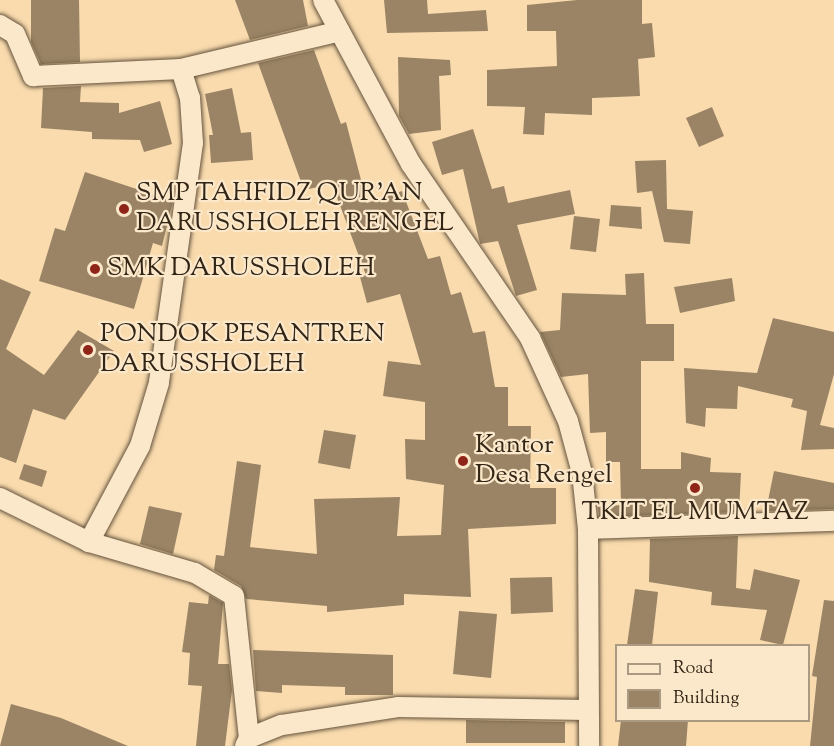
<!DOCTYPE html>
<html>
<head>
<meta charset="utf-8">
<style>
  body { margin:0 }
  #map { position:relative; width:834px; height:746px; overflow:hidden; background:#f9dbae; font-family:"Sorts Mill Goudy",serif }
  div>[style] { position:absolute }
  .building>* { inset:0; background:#9a8465 }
  .roads { filter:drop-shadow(0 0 2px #64523c) drop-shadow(0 0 2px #64523c) }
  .minor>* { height:20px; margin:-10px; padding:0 10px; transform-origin:10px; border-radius:10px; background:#fbe8ca }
  .dots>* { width:16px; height:16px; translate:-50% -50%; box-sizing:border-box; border:3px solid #fbe8ca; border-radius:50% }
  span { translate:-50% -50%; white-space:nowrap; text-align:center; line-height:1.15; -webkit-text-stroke:4.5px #fbe8ca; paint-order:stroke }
  .poi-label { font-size:26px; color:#332516 }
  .left { translate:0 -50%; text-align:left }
  .legend { position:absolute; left:615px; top:644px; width:195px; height:78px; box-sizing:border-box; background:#fbe8ca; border:2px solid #ab9a82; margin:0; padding:8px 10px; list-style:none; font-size:18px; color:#332516 }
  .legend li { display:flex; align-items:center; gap:12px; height:30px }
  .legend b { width:30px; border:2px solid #ab9a82 }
</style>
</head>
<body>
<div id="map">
  <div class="building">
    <i style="clip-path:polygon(31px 0,79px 0,80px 62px,41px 64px,31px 42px)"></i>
    <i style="clip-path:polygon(235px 0,303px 0,308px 26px,250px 40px)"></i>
    <i style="clip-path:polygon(384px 0,427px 0,428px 14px,486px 10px,488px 31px,387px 33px)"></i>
    <i style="clip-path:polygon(577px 0,642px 0,642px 24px,652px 23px,655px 57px,638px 59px,640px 96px,592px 98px,592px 115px,545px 113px,544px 135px,523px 134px,525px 107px,487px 106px,487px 70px,557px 66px,556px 31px,527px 31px,527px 5px)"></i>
    <i style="clip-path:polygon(314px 50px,341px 124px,346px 122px,367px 203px,402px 191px,428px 259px,440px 256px,451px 295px,461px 292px,473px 333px,485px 331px,495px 387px,508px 387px,508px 426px,531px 426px,530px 488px,556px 488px,556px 524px,468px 529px,471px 597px,404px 594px,404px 605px,327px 612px,327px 606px,246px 599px,241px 586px,214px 570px,216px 555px,224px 556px,237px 461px,261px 465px,250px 547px,317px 554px,314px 499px,400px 497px,397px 536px,441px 535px,444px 485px,406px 479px,405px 439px,425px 440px,425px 402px,383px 396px,388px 361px,421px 365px,400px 294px,367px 303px,360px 277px,366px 275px,332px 184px,304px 190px,258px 63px)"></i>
    <i style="clip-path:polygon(398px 57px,450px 60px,451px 75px,439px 76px,441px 130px,409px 134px,399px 116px)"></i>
    <i style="clip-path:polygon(81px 86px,80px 102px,119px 103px,119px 113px,160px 101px,172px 144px,144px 152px,140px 140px,92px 139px,92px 132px,41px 128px,43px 88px)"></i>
    <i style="clip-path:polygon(232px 88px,241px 133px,251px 132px,253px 160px,211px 163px,209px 135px,213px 135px,205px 94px)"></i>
    <i style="clip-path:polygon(712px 107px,724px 136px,699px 147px,686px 118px)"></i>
    <i style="clip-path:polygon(473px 129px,492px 189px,504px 186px,508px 203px,570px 190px,575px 214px,517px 225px,537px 290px,516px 296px,498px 241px,480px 244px,463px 169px,442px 175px,432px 142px)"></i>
    <i style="clip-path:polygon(666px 160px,667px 209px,693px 211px,690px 244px,664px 242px,652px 191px,637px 193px,635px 161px)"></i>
    <i style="clip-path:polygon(85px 172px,173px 201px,162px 246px,153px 243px,134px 309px,39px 281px,55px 228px,65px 231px)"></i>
    <i style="clip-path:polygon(611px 205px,641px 207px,642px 229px,609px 226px)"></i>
    <i style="clip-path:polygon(574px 216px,600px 219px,596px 252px,570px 249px)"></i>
    <i style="clip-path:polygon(644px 273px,646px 324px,674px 324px,674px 361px,641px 361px,641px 469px,681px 469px,681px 452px,711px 458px,710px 472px,741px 473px,739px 512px,599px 517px,598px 507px,621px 505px,620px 462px,606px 462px,606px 432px,590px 433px,588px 374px,561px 377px,540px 332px,560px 330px,562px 293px,626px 295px,625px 274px)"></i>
    <i style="clip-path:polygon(732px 278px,735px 301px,680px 313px,674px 287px)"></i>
    <i style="clip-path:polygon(0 279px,31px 292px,6px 349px,44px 375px,78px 330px,114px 351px,65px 420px,33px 409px,16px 463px,0 457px)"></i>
    <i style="clip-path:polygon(773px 318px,834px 332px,834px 374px,820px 425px,834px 428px,834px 449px,801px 450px,807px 411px,791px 407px,793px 399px,738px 386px,737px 409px,706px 408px,705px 427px,686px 423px,684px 368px,757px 373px)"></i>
    <i style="clip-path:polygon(324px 430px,356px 435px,350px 469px,318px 463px)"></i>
    <i style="clip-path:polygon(24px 464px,47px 471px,42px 487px,19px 479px)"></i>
    <i style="clip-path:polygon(774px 471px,834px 483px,834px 509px,766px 511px)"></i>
    <i style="clip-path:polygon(149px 506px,182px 513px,173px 554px,140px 544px)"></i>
    <i style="clip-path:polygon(738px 536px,736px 588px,750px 590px,754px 569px,800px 580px,783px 645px,760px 640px,767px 610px,711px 605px,712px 592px,649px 582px,650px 539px)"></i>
    <i style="clip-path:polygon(552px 577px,553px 612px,511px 614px,510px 578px)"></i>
    <i style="clip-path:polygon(635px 589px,658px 592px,652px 645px,627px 645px)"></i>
    <i style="clip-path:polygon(209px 595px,223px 603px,218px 664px,229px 664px,232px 690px,225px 746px,196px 746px,202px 686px,188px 685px,190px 653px,182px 652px,189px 602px,208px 604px)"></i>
    <i style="clip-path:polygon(824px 600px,834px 601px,834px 746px,810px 746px,817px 677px,812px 676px)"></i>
    <i style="clip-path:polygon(459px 611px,497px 614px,491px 678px,453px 674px)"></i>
    <i style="clip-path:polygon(253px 650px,393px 655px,393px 695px,345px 695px,345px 687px,282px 685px,282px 693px,256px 691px)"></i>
    <i style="clip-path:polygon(11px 704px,61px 718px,128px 746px,0 746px)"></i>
    <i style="clip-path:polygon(466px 720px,565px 722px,565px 743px,466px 743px)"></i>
    <i style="clip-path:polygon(621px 720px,688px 720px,686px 746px,618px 746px)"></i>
  </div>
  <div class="roads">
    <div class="minor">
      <i style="left:323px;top:0;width:186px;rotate:61.8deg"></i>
      <i style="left:411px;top:164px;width:211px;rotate:55.6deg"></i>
      <i style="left:530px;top:338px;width:91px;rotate:65.4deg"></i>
      <i style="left:568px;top:421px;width:54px;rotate:74.9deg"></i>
      <i style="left:582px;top:473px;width:56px;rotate:83.9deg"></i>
      <i style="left:588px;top:529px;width:217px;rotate:89.7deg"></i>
      <i style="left:0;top:25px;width:17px;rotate:31deg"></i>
      <i style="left:15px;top:34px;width:46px;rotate:66.8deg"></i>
      <i style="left:33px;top:76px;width:148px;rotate:-2.7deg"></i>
      <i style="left:181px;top:69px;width:30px;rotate:73deg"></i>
      <i style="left:190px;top:98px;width:45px;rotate:86.2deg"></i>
      <i style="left:193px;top:143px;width:242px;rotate:98.1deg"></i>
      <i style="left:159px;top:383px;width:66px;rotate:106.8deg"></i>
      <i style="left:140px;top:446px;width:109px;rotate:118deg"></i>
      <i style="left:181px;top:69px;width:163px;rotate:-13.4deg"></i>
      <i style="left:0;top:498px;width:99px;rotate:26.3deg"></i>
      <i style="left:89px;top:542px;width:110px;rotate:16.3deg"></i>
      <i style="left:195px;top:573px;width:45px;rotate:30.5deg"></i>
      <i style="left:234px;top:596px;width:143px;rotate:84deg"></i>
      <i style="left:588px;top:529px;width:246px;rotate:-1.9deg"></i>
      <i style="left:245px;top:746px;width:9px;rotate:-63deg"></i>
      <i style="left:249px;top:738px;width:35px;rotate:-22deg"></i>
      <i style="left:282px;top:725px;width:117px;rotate:-8.8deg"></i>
      <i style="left:398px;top:707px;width:189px;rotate:0.9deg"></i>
    </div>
  </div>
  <div class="dots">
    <i style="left:124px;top:209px;background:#8f2418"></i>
    <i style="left:95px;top:269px;background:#8f2418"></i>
    <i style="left:88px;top:350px;background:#8f2418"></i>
    <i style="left:463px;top:461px;background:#8f2418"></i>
    <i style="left:695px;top:488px;background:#8f2418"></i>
  </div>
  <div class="poi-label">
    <span class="left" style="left:136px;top:209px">SMP TAHFIDZ QUR'AN<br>DARUSSHOLEH RENGEL</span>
    <span class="left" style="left:107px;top:269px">SMK DARUSSHOLEH</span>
    <span class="left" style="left:100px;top:350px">PONDOK PESANTREN<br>DARUSSHOLEH</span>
    <span class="left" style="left:475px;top:461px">Kantor<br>Desa Rengel</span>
    <span style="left:695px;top:513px">TKIT EL MUMTAZ</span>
  </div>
  <ul class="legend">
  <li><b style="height:8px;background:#fbe8ca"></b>Road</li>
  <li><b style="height:16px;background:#9a8465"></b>Building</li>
  </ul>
</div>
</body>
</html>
